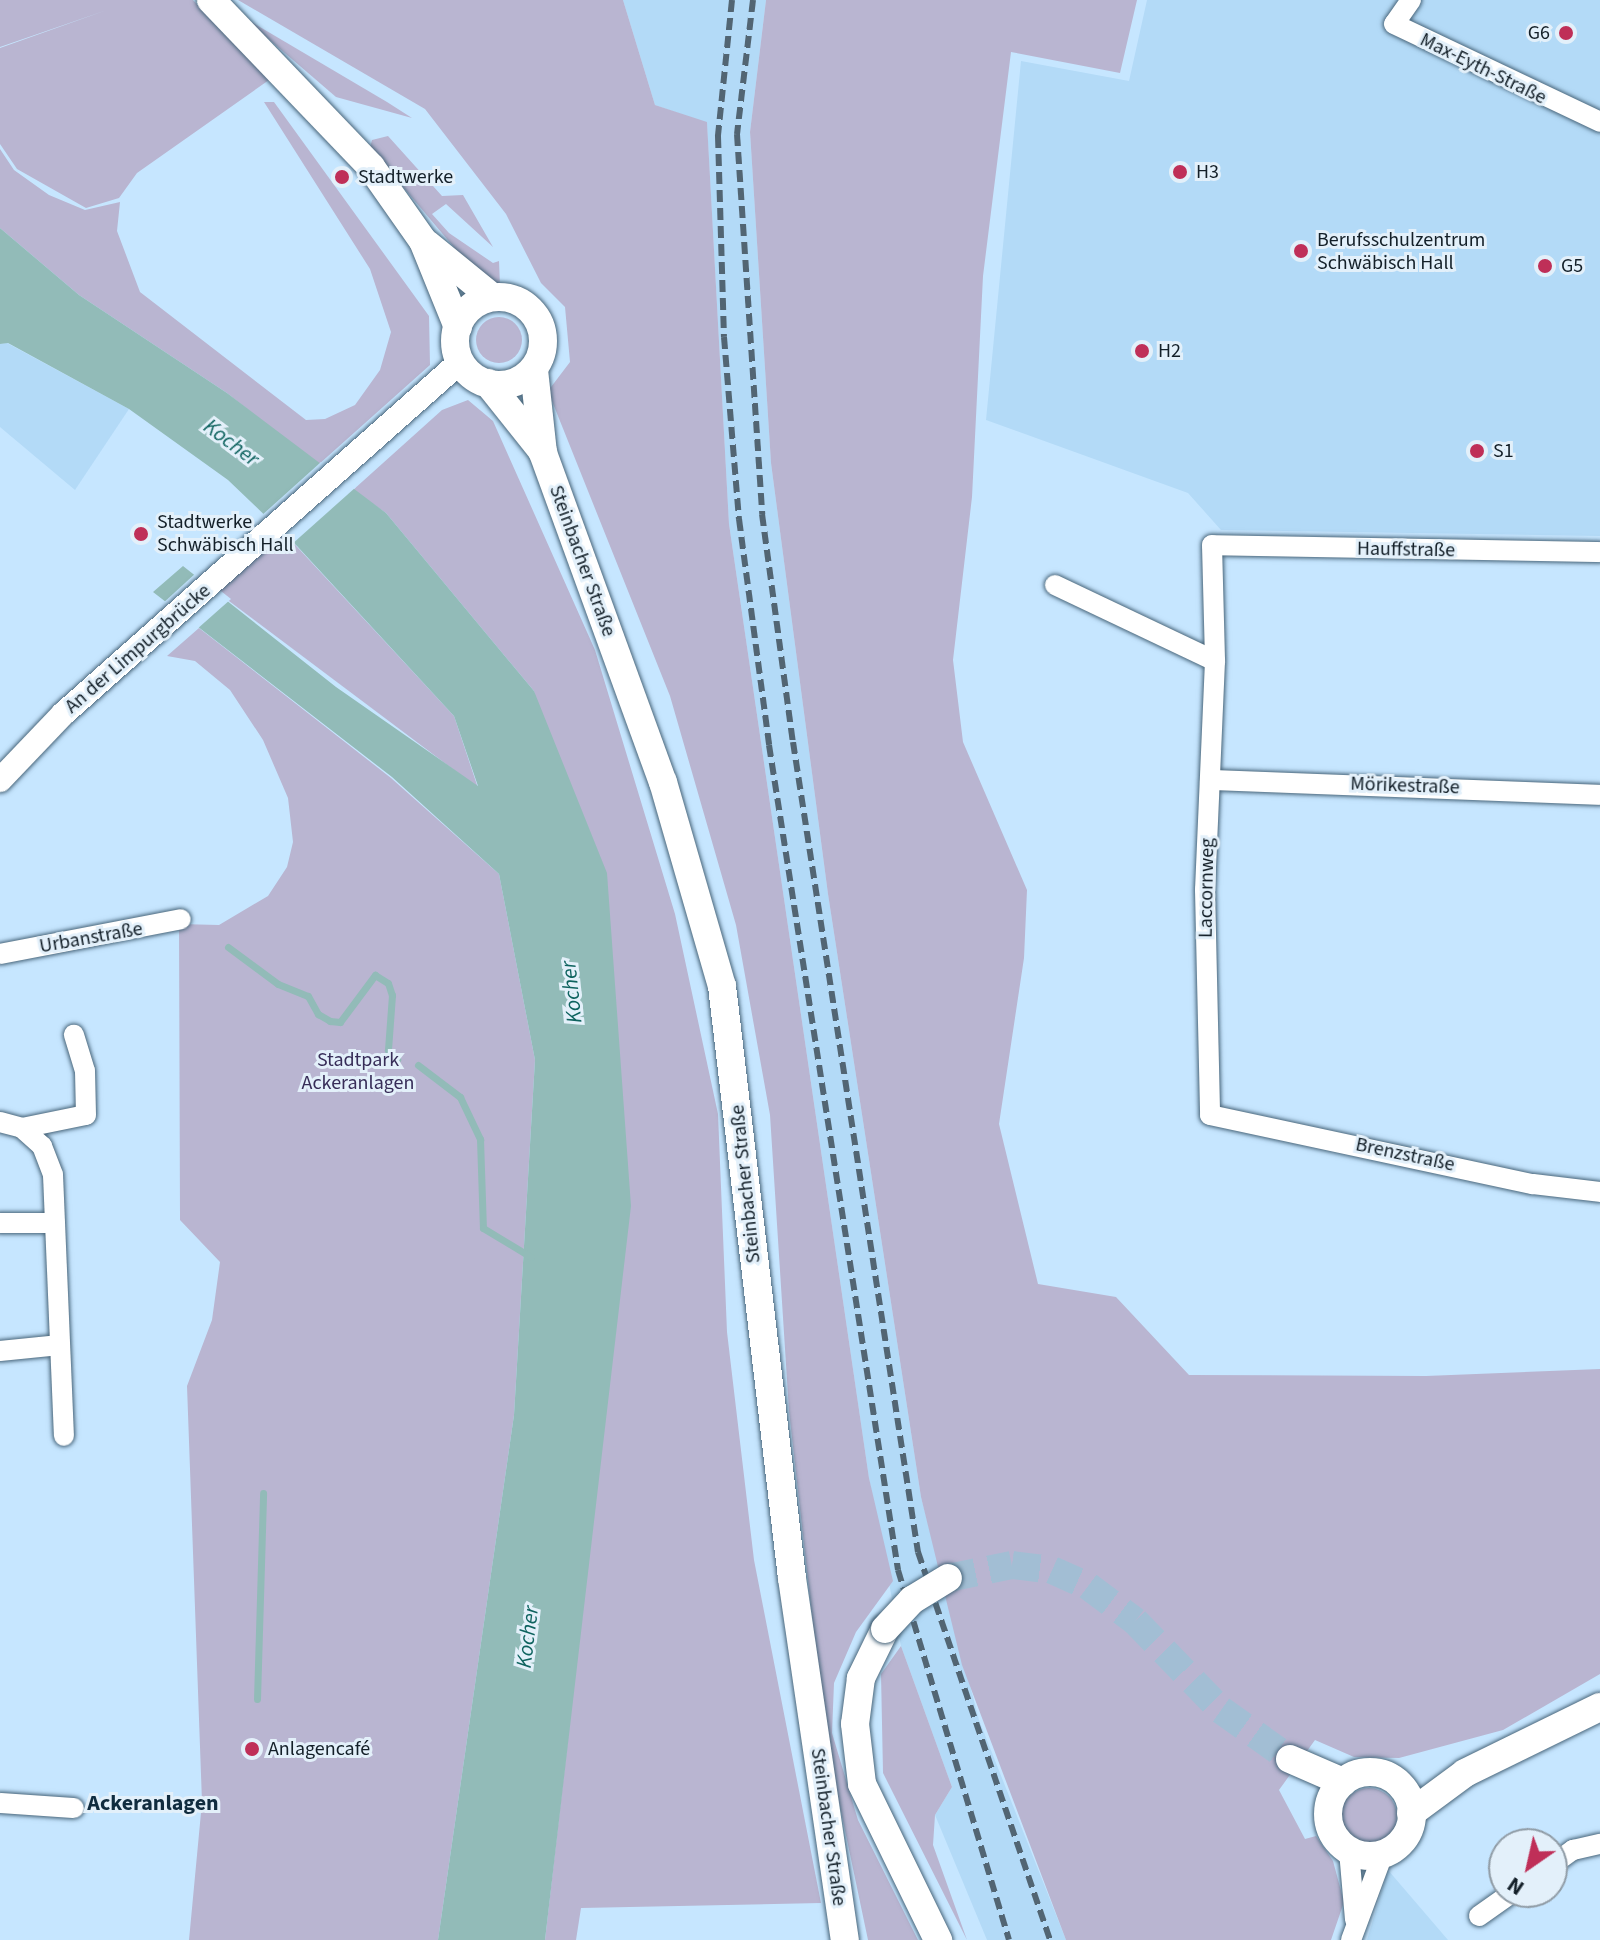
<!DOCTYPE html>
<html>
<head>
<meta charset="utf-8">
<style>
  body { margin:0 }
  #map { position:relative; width:1600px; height:1940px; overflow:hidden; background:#c6e6ff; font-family:"Source Sans 3",sans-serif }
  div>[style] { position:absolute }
  .built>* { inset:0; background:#b3daf7 }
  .green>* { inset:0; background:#b9b5d1 }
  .round { border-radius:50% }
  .water>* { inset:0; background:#92bbb8 }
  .pier>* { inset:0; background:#c6e6ff }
  .stream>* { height:7px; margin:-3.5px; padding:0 3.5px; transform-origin:3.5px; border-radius:3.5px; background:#92bbb8 }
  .secondary-tunnel>* { height:28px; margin-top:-14px; transform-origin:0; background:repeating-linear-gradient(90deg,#a2bed4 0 28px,transparent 0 42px) }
  .roads { filter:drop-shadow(0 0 2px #49667b) drop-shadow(0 0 2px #49667b) }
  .minor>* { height:20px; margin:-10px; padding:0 10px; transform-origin:10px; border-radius:10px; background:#fff }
  .tertiary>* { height:24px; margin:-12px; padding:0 12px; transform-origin:12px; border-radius:12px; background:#fff }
  .secondary>* { height:28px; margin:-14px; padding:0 14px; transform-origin:14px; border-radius:14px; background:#fff }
  .secondary>.ring { margin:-14px; padding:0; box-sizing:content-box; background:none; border:28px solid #fff; border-radius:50% }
  .rail>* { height:6px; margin-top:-3px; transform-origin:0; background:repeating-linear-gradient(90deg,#526573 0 12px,transparent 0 18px) }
  .bridges { filter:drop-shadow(0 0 2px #49667b) drop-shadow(0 0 2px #49667b) }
  .secondary-bridge>* { height:28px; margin:-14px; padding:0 14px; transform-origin:14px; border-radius:14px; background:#fff }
  .dots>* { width:22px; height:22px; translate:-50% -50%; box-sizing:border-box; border:4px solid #e3f0fa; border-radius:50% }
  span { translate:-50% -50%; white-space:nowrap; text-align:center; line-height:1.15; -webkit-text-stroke:6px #e3f0fa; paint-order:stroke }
  .poi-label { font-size:20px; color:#131f28 }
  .right { translate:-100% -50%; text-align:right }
  .left { translate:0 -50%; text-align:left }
  .street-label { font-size:20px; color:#131f28 }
  .park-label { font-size:20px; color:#372d58 }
  .water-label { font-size:22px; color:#0e635f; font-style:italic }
  .neighbourhood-label { font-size:22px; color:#102c3f; font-weight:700 }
  .north { position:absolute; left:1488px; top:1828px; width:80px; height:80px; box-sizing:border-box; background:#e3f0fa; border:2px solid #909ca6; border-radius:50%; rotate:214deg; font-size:22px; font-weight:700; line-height:32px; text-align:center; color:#131f28 }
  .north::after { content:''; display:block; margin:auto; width:28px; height:36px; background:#bf2f58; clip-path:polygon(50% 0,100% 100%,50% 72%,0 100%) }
</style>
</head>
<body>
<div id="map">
  <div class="built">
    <i style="clip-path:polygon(623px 0,766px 0,750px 132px,771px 463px,828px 894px,921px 1497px,979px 1720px,1066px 1940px,987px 1940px,935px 1815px,952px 1787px,901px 1646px,869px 1478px,729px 524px,707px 123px,655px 105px)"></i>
    <i style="clip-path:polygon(1147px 0,1600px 0,1600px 536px,1221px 530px,1188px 493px,986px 420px,1021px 61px,1129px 81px)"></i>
    <i style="clip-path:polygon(7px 343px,129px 409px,75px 490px,0 427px,0 344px)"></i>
    <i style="clip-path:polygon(1388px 1870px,1448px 1940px,1367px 1940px)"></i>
  </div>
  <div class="green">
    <i style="clip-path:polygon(0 0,193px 0,269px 80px,137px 173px,119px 198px,86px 208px,17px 169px,0 144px,0 48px,107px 10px,0 47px)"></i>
    <i style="clip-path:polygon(238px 0,623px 0,655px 105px,707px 122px,729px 524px,869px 1478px,893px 1581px,856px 1632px,834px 1683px,832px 1733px,858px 1820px,918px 1940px,868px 1940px,826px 1740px,789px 1411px,770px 1115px,736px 925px,670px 696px,548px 391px,570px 362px,565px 307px,541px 283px,506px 214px,425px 109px)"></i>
    <i style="clip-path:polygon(766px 0,1137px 0,1120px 73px,1011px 52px,983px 276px,972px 497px,953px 660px,963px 742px,1027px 890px,1024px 958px,999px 1124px,1038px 1284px,1116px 1297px,1189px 1375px,1426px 1376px,1600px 1369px,1600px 1674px,1503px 1730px,1399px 1758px,1354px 1757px,1315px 1740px,1279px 1790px,1305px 1839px,1316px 1836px,1333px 1861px,1344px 1902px,1331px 1940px,1066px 1940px,962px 1665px,921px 1497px,828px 894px,771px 463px,750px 132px)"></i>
    <i style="clip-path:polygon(243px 17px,387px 102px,412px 118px,336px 97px)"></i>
    <i style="clip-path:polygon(264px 102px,274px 102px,429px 316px,430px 365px,318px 465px,227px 393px,79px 295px,0 228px,0 149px,14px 170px,49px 195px,85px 210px,120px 202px,117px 231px,140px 292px,306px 420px,325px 419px,355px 405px,380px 370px,391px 332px,370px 269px)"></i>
    <i style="clip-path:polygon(388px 136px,442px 196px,463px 195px,493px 247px,446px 204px,432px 214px,449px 233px,493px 263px,499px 261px,500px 286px,469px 265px,370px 148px,372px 140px)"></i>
    <i class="round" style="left:476px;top:317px;width:46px;height:46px"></i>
    <i style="clip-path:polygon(468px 400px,493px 421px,595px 650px,675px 914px,718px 1114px,727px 1332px,754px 1560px,821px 1903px,581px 1908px,576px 1940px,545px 1940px,615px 1325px,534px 691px,386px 513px,353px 490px,442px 410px)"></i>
    <i style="clip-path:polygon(274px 522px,454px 716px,478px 788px,205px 583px)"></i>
    <i style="clip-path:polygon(199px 628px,391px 778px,499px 874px,535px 1060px,514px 1415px,438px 1940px,189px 1940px,202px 1802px,187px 1386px,212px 1320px,220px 1262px,180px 1220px,179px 924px,219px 925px,268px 896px,287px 867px,293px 842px,288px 798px,263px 740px,230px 690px,195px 661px,167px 656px)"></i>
    <i style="clip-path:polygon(901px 1646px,952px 1787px,935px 1815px,933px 1845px,967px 1940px,883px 1773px,881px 1674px)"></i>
    <i class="round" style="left:1341px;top:1788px;width:56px;height:56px"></i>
  </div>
  <div class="water">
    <i style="clip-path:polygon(0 228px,79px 295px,227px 393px,386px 513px,534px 691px,607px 873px,631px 1206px,545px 1940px,438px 1940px,514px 1415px,535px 1060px,499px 874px,392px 777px,153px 592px,183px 566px,336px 687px,478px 786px,454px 716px,297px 546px,228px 480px,129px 409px,8px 343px,0 344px)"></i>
  </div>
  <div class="pier">
    <i style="clip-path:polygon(321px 462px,356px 487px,291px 545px,261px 516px)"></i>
    <i style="clip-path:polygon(197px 572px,231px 599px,196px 630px,162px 604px)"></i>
  </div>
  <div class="stream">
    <i style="left:228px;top:947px;width:62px;rotate:36.5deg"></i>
    <i style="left:278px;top:984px;width:32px;rotate:22deg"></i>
    <i style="left:308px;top:996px;width:21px;rotate:61deg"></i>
    <i style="left:318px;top:1014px;width:14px;rotate:30deg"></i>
    <i style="left:330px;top:1021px;width:10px;rotate:6deg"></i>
    <i style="left:340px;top:1022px;width:59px;rotate:-53.3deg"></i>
    <i style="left:375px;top:975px;width:15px;rotate:32deg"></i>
    <i style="left:388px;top:983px;width:13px;rotate:72deg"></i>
    <i style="left:392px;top:995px;width:55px;rotate:94.2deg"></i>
    <i style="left:388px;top:1050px;width:13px;rotate:45deg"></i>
    <i style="left:418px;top:1065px;width:53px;rotate:37.3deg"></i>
    <i style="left:460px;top:1097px;width:47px;rotate:64.5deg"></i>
    <i style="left:480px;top:1139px;width:89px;rotate:88.1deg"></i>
    <i style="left:483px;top:1228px;width:56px;rotate:31.1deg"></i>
    <i style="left:257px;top:1699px;width:206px;rotate:-88.3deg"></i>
  </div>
  <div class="secondary-tunnel">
    <i style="left:948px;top:1578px;width:65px;rotate:-11.5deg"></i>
    <i style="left:1012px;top:1565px;width:40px;rotate:7.1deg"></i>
    <i style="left:1052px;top:1570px;width:39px;rotate:24deg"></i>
    <i style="left:1088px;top:1586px;width:59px;rotate:36.7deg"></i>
    <i style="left:1135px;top:1621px;width:124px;rotate:46deg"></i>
    <i style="left:1221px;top:1710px;width:85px;rotate:35.4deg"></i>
  </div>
  <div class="roads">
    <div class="minor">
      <i style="left:1411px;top:0;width:29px;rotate:125deg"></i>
      <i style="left:1394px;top:24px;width:228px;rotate:25.4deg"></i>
      <i style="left:1600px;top:552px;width:388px;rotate:-179deg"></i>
      <i style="left:1212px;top:545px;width:116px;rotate:88.5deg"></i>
      <i style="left:1215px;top:661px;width:229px;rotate:92.5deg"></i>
      <i style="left:1205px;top:890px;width:225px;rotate:88.7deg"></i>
      <i style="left:1210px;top:1115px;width:330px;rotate:12.1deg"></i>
      <i style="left:1533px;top:1184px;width:67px;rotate:6.8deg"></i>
      <i style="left:1055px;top:585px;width:177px;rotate:25.4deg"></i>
      <i style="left:1210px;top:780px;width:390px;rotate:2.2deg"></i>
      <i style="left:0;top:954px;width:184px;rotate:-10.9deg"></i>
      <i style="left:0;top:1122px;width:23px;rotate:15deg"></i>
      <i style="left:22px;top:1128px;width:27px;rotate:42deg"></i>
      <i style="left:42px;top:1146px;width:31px;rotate:69deg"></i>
      <i style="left:53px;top:1175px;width:261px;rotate:87.6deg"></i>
      <i style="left:22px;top:1128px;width:65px;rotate:-11.5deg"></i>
      <i style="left:86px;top:1115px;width:44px;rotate:-91.3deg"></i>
      <i style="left:85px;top:1071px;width:38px;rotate:-107deg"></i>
      <i style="left:0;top:1223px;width:55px"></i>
      <i style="left:0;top:1351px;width:60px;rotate:-5.7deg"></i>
      <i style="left:0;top:1803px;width:74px;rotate:3.9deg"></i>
      <i style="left:1349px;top:1851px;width:69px;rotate:85deg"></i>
      <i style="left:1552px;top:1865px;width:26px;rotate:-36deg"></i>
      <i style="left:1573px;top:1850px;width:28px;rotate:-13deg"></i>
      <i style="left:1479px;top:1916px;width:42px;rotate:-35.2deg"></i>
      <i style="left:1351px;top:1940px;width:92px;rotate:-69.6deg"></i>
    </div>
    <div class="tertiary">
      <i style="left:0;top:780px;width:91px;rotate:-46.3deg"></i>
      <i style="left:63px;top:714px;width:531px;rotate:-41.56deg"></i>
    </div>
    <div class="secondary">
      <i style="left:211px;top:0;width:231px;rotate:46.2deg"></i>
      <i style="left:371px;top:167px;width:90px;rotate:54.9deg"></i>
      <i style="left:423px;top:241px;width:93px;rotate:67.9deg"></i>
      <i style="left:427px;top:244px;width:84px;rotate:39.2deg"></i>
      <i class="ring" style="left:455px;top:297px;width:60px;height:60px"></i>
      <i style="left:534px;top:370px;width:83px;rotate:83.8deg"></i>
      <i style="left:543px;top:453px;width:350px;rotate:70deg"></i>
      <i style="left:663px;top:782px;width:212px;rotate:73.9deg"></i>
      <i style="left:722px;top:986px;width:596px;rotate:83.26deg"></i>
      <i style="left:792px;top:1578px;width:366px;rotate:81.7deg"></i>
      <i style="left:488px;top:383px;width:88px;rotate:51.4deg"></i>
      <i style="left:885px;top:1629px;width:55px;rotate:116.1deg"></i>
      <i style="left:861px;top:1678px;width:46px;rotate:97.4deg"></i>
      <i style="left:855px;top:1724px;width:60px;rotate:83.3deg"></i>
      <i style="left:862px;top:1784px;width:174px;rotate:64deg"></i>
      <i style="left:1290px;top:1759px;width:58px;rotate:23.5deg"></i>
      <i class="ring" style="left:1328px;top:1772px;width:56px;height:56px"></i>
      <i style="left:1411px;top:1813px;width:67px;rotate:-36.5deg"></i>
      <i style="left:1465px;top:1773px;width:150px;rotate:-26.1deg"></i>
    </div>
  </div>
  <div class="rail">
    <i style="left:732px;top:0;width:137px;rotate:95.9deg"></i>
    <i style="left:718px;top:136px;width:201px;rotate:88.3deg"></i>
    <i style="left:724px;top:337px;width:183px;rotate:85.3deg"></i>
    <i style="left:739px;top:519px;width:228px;rotate:82.4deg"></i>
    <i style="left:769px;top:745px;width:835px;rotate:81.11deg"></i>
    <i style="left:898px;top:1570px;width:386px;rotate:73.3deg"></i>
    <i style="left:753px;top:0;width:135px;rotate:96.8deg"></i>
    <i style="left:737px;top:134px;width:381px;rotate:86.2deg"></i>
    <i style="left:762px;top:514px;width:230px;rotate:82.3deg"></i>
    <i style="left:793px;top:742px;width:820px;rotate:81.23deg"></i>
    <i style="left:918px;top:1552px;width:410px;rotate:71.2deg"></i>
  </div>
  <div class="bridges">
    <div class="secondary-bridge">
      <i style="left:885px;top:1629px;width:40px;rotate:-47deg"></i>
      <i style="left:912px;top:1600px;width:42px;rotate:-31.4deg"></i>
    </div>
  </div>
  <div class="dots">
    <i style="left:1566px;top:33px;background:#bf2f58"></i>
    <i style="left:1180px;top:172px;background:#bf2f58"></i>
    <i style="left:342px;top:177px;background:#bf2f58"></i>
    <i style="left:1301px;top:251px;background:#bf2f58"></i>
    <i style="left:1545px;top:266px;background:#bf2f58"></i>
    <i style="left:1142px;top:351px;background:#bf2f58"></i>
    <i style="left:1477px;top:451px;background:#bf2f58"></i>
    <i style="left:141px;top:534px;background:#bf2f58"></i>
    <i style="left:252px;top:1749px;background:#bf2f58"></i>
  </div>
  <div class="poi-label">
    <span class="right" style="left:1550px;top:33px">G6</span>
    <span class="left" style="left:1196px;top:172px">H3</span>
    <span class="left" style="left:358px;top:177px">Stadtwerke</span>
    <span class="left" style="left:1317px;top:252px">Berufsschulzentrum<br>Schwäbisch Hall</span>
    <span class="left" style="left:1561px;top:266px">G5</span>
    <span class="left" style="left:1158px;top:351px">H2</span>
    <span class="left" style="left:1493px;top:451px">S1</span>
    <span class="left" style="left:157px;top:534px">Stadtwerke<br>Schwäbisch Hall</span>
    <span class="left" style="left:268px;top:1749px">Anlagencafé</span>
  </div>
  <div class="street-label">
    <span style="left:1483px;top:69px;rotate:26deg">Max-Eyth-Straße</span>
    <span style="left:1406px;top:550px;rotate:1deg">Hauffstraße</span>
    <span style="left:582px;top:561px;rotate:70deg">Steinbacher Straße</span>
    <span style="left:138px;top:649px;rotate:-41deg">An der Limpurgbrücke</span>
    <span style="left:1405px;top:786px;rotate:2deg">Mörikestraße</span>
    <span style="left:1207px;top:888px;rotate:-89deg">Laccornweg</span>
    <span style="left:91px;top:938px;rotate:-10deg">Urbanstraße</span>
    <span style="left:1405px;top:1155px;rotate:12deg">Brenzstraße</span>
    <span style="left:746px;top:1184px;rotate:-96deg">Steinbacher Straße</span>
    <span style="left:828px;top:1827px;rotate:82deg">Steinbacher Straße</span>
  </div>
  <div class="park-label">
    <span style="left:358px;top:1072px">Stadtpark<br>Ackeranlagen</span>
  </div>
  <div class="water-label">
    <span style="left:231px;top:443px;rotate:37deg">Kocher</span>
    <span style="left:572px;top:992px;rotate:-96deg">Kocher</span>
    <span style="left:528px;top:1637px;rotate:-83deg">Kocher</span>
  </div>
  <div class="neighbourhood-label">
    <span style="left:153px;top:1804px">Ackeranlagen</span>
  </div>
  <div class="north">N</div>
</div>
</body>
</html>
